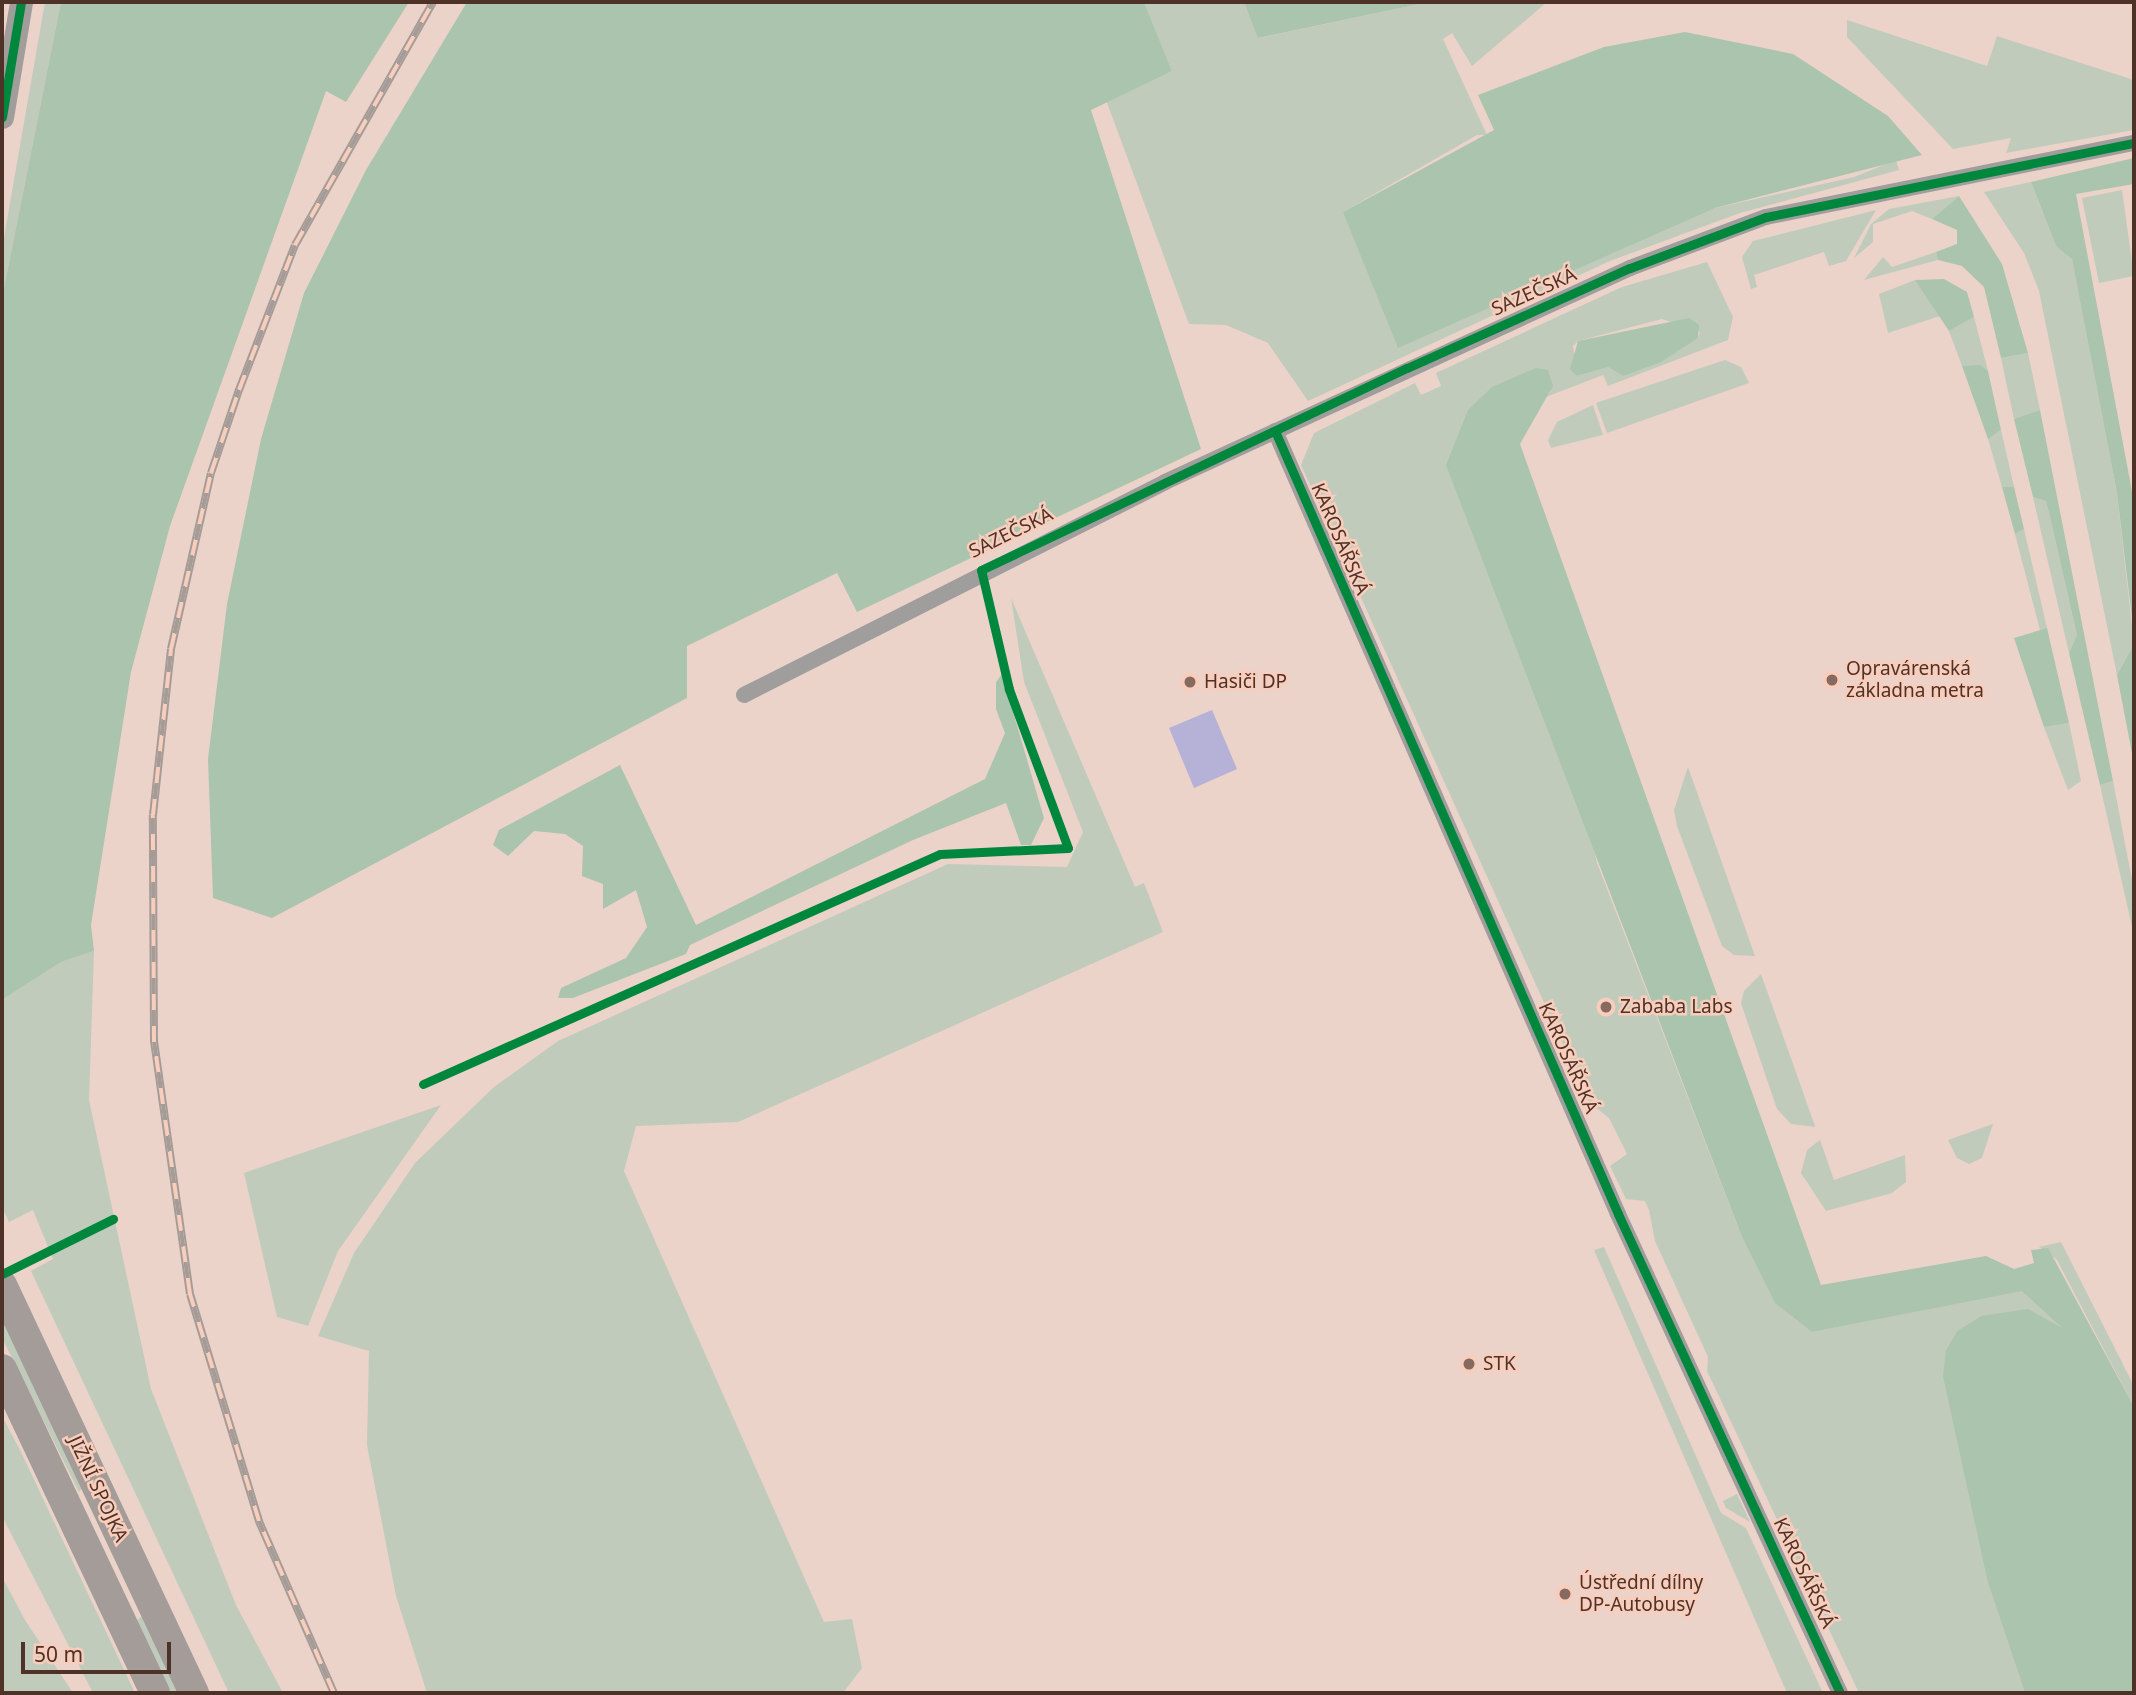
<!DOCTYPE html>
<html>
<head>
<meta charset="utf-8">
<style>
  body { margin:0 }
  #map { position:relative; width:2136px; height:1695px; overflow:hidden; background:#ebd3ca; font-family:"Noto Sans",sans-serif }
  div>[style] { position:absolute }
  .green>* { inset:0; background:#c0cbbc }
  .forest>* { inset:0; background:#abc4ae }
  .water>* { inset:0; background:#b6b1d7 }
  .street>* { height:16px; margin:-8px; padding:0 8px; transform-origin:8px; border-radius:8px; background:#a09d9d }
  .secondary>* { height:23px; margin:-11.5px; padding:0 11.5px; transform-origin:11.5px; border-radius:11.5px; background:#a09d9b }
  .highway>* { height:30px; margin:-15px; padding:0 15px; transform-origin:15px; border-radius:15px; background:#a49c98 }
  .rail>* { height:8px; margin-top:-4px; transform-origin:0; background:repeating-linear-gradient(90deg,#f9cdbc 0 16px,#a69c97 0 32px); box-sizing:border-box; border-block:2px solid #a69c97 }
  .cycleway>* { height:9px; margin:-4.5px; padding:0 4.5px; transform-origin:4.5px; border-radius:4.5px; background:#00873e }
  .dots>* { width:19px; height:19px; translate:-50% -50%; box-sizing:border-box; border:4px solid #f9cdbc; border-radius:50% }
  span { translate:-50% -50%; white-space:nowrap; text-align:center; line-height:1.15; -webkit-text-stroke:5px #f9cdbc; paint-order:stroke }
  .street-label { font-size:19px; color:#4f3227 }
  .poi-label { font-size:19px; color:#4f3227 }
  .left { translate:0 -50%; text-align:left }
  .frame { position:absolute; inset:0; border:4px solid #4f3227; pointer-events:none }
  .scale { position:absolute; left:21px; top:1642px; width:150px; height:32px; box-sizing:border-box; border:4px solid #4f3227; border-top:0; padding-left:9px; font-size:21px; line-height:24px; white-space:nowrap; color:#4f3227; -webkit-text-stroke:5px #f9cdbc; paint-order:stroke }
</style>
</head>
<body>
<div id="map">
  <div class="green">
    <i style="clip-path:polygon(45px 2px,61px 2px,2px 298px,2px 249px)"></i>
    <i style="clip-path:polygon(1144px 2px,1244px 2px,1259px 38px,1429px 2px,1547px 2px,1472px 66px,1452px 33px,1443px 39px,1487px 135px,1477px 135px,1343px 212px,1652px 232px,1715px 208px,1854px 177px,1896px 160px,1899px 170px,1740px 213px,1610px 261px,1308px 401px,1268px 343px,1226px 325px,1189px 324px,1106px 100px,1172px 71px)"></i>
    <i style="clip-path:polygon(1847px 20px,1987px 66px,1997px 36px,2134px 80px,2134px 130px,2006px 153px,2011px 138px,1953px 149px,1847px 37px)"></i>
    <i style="clip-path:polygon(2031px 182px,2056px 246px,2072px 258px,2117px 493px,2134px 644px,2117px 675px,2039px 291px,2024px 253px,1984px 192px)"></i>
    <i style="clip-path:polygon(2122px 190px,2134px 276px,2099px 283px,2082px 198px)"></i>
    <i style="clip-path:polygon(1959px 196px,1932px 219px,1912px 211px,1873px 224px,1873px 242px,1854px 258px,1871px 224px,1889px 209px)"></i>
    <i style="clip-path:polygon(1876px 210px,1846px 261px,1829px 266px,1824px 252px,1754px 275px,1757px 287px,1751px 289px,1742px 257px,1753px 241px)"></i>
    <i style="clip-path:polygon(1936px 252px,1938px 260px,1864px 280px,1883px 257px,1892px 267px)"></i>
    <i style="clip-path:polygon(evenodd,1707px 262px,1733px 317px,1728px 340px,1608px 386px,1603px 375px,1546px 397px,1551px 391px,1492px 387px,1597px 863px,1742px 1237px,1775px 1302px,1812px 1332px,2022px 1290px,2065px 1331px,1981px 1316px,1957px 1331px,1946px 1350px,1988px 1583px,2025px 1693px,1859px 1693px,1707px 1371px,1708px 1357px,1655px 1241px,1649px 1210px,1645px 1201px,1626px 1199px,1610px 1166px,1627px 1154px,1609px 1118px,1589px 1102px,1301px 465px,1314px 433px,1415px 383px,1421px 395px,1441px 386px,1436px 373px,1622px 287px,1707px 262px,1662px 319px,1700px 332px,1698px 338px,1623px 376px,1608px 367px,1577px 376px,1573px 346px,1578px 341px,1662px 319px)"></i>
    <i style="clip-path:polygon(1915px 280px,1943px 315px,1888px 333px,1879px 294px)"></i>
    <i style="clip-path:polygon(1974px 317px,1988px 371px,1962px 366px,1949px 331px)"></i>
    <i style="clip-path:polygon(2028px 353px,2040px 410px,2014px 419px,2001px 358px)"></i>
    <i style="clip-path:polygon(1725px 360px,1741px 367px,1749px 383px,1607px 433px,1596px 403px)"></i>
    <i style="clip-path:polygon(1593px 405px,1603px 435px,1551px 448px,1548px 440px,1557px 422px)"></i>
    <i style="clip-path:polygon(2001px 430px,2014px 487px,2002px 487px,1988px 439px)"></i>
    <i style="clip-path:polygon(2033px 497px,2046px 501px,2053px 530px,2077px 635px,2069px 653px)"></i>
    <i style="clip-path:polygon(2024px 529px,2047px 628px,2040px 630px,2015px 534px)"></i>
    <i style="clip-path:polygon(1011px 598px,1135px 887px,1144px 883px,1163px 932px,738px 1122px,636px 1126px,624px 1171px,824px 1622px,852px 1619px,862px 1668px,843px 1693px,427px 1693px,396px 1596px,367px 1445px,369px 1351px,318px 1336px,354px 1253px,415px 1163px,494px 1087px,558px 1041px,948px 864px,1067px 867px,1083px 832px,1024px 682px)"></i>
    <i style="clip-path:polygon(2069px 723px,2081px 781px,2068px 790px,2044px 727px)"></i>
    <i style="clip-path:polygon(1688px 767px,1755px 956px,1734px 955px,1722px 946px,1677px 826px,1674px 810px)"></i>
    <i style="clip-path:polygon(2113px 781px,2134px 890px,2134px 936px,2100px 785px)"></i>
    <i style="clip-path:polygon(94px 951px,89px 1100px,151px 1389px,236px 1605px,283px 1693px,229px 1693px,31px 1271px,53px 1259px,33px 1210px,9px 1222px,2px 1207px,2px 1000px,61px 962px)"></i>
    <i style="clip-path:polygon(1761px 974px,1815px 1126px,1815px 1127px,1791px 1124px,1777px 1109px,1741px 1003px,1744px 991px)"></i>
    <i style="clip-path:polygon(441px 1105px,338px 1251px,308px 1326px,277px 1317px,244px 1173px)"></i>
    <i style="clip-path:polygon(1993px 1124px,1982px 1158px,1969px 1164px,1957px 1158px,1948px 1140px)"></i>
    <i style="clip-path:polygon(1820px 1140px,1834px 1180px,1905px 1155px,1906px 1182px,1892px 1193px,1826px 1211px,1801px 1173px,1807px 1150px)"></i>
    <i style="clip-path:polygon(2061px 1242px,2134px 1386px,2134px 1407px,2057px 1260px,2039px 1247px)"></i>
    <i style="clip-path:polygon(1604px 1247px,1721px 1513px,1746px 1528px,1823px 1693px,1787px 1693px,1594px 1250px)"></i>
    <i style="clip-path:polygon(2px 1314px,82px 1488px,79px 1492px,2px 1338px)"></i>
    <i style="clip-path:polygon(2px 1416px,21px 1452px,135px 1693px,93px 1693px,2px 1516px)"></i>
    <i style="clip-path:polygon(1737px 1494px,1750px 1522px,1726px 1508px,1723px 1501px)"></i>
    <i style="clip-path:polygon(2px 1577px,25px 1620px,73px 1693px,2px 1693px)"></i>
    <i style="clip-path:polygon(142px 1616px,180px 1693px,170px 1693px,136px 1621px)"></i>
  </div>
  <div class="forest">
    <i style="clip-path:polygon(61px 2px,409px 2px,346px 102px,326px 91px,170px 526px,131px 672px,91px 925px,94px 951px,61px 962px,2px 1000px,2px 298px)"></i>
    <i style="clip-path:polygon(467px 2px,1144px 2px,1172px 71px,1091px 110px,1201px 449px,857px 612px,837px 573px,687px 646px,687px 698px,272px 918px,213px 898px,208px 759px,227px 604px,261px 439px,304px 293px,366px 170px)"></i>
    <i style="clip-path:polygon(1244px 2px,1429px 2px,1258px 38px)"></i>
    <i style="clip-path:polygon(1685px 32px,1793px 54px,1888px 116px,1922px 155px,1715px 208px,1398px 348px,1343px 212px,1494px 130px,1478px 95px,1604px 47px)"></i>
    <i style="clip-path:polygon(2134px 158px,2134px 184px,2076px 194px,2134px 502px,2134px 635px,2117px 493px,2072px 259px,2056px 246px,2031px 182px)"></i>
    <i style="clip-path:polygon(1959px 196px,2002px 264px,2028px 353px,2001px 358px,1984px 287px,1962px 266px,1938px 260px,1936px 252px,1957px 244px,1957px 230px,1932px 219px)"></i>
    <i style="clip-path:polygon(1944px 279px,1967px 292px,1974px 317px,1949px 331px,1915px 280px)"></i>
    <i style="clip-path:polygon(1689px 318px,1699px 325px,1698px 338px,1661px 362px,1623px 376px,1608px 367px,1577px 376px,1570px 369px,1578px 341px)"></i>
    <i style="clip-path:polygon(1980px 365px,1988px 371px,2001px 430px,1988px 439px,1962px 366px)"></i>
    <i style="clip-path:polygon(1536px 368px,1548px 370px,1553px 386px,1520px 444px,1821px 1285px,1986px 1256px,2014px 1269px,2034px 1263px,2031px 1250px,2048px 1248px,2134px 1407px,2134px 1693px,2025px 1693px,1988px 1583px,1943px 1376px,1946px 1350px,1957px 1331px,1981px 1316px,2028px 1309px,2062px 1328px,2022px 1291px,1812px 1332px,1775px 1303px,1742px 1237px,1446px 465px,1468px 410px,1492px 387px)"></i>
    <i style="clip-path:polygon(2040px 410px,2113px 781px,2100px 785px,2069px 653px,2077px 635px,2053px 530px,2046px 501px,2033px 497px,2014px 419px)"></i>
    <i style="clip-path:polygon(2002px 487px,2014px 487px,2024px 529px,2015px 534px)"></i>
    <i style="clip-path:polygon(2047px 628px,2069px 723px,2044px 727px,2014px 638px)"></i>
    <i style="clip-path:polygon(2134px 644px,2134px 764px,2117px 675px)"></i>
    <i style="clip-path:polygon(1002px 674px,1044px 818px,1031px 845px,1021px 845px,1006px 803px,913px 840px,690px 945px,686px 954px,573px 998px,558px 998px,561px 988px,626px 958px,647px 927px,636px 890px,603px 909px,603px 884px,582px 876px,583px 846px,565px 834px,534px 831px,508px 856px,493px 845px,499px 830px,620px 765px,696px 925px,985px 779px,1005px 733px,996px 709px,996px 682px)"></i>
  </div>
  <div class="water">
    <i style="clip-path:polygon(1212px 710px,1237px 769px,1194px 788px,1169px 728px)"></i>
  </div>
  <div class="street">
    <i style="left:1275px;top:431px;width:855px;rotate:66.34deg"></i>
    <i style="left:1618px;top:1214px;width:528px;rotate:65.13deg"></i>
    <i style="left:744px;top:695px;width:472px;rotate:-26.8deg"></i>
    <i style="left:1165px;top:482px;width:512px;rotate:-24.71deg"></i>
    <i style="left:1630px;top:268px;width:145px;rotate:-20.6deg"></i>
    <i style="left:1766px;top:217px;width:375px;rotate:-11.4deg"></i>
  </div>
  <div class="secondary">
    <i style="left:2px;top:117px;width:117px;rotate:-80.6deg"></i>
  </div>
  <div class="highway">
    <i style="left:2px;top:1285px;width:451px;rotate:64.8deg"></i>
    <i style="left:2px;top:1369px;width:358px;rotate:64.7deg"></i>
  </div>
  <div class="rail">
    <i style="left:334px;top:1693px;width:188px;rotate:-113.6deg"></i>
    <i style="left:259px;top:1521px;width:237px;rotate:-106.9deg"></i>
    <i style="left:190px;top:1294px;width:255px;rotate:-98.1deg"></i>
    <i style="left:154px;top:1042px;width:227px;rotate:-90.3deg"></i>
    <i style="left:153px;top:815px;width:167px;rotate:-83.8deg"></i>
    <i style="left:171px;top:649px;width:180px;rotate:-77.2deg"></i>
    <i style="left:211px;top:473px;width:88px;rotate:-71.4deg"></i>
    <i style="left:239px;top:390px;width:155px;rotate:-68.9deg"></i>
    <i style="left:295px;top:245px;width:279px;rotate:-60.4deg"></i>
  </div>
  <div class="cycleway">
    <i style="left:2px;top:117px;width:117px;rotate:-80.6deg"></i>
    <i style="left:1275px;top:431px;width:855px;rotate:66.34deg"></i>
    <i style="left:1618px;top:1214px;width:528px;rotate:65.13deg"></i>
    <i style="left:423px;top:1084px;width:566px;rotate:-23.98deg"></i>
    <i style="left:940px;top:854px;width:128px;rotate:-2.7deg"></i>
    <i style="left:1068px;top:848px;width:170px;rotate:-110.4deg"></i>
    <i style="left:1009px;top:689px;width:122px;rotate:-103.2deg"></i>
    <i style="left:981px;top:570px;width:471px;rotate:-25.4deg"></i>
    <i style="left:1407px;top:368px;width:244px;rotate:-24.2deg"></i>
    <i style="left:1630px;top:268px;width:145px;rotate:-20.6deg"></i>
    <i style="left:1766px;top:217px;width:375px;rotate:-11.4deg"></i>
    <i style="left:2px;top:1274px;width:124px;rotate:-26.4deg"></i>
  </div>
  <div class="dots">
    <i style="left:1832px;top:680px;background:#866a60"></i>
    <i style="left:1190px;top:682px;background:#866a60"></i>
    <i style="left:1606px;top:1007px;background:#866a60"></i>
    <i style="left:1469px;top:1364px;background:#866a60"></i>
    <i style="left:1565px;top:1594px;background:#866a60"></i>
  </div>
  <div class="street-label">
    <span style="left:1534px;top:292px;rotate:-24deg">SAZEČSKÁ</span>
    <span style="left:1011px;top:533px;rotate:-26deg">SAZEČSKÁ</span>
    <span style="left:1340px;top:539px;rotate:67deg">KAROSÁŘSKÁ</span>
    <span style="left:1568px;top:1058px;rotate:66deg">KAROSÁŘSKÁ</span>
    <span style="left:98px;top:1489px;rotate:65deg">JIŽNÍ SPOJKA</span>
    <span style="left:1804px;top:1573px;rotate:65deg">KAROSÁŘSKÁ</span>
  </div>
  <div class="poi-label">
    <span class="left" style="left:1846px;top:680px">Opravárenská<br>základna metra</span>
    <span class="left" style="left:1204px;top:682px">Hasiči DP</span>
    <span class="left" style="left:1620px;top:1007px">Zababa Labs</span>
    <span class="left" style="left:1483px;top:1364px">STK</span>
    <span class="left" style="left:1579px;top:1594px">Ústřední dílny<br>DP-Autobusy</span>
  </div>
  <div class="frame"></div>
  <div class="scale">50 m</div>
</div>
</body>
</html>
